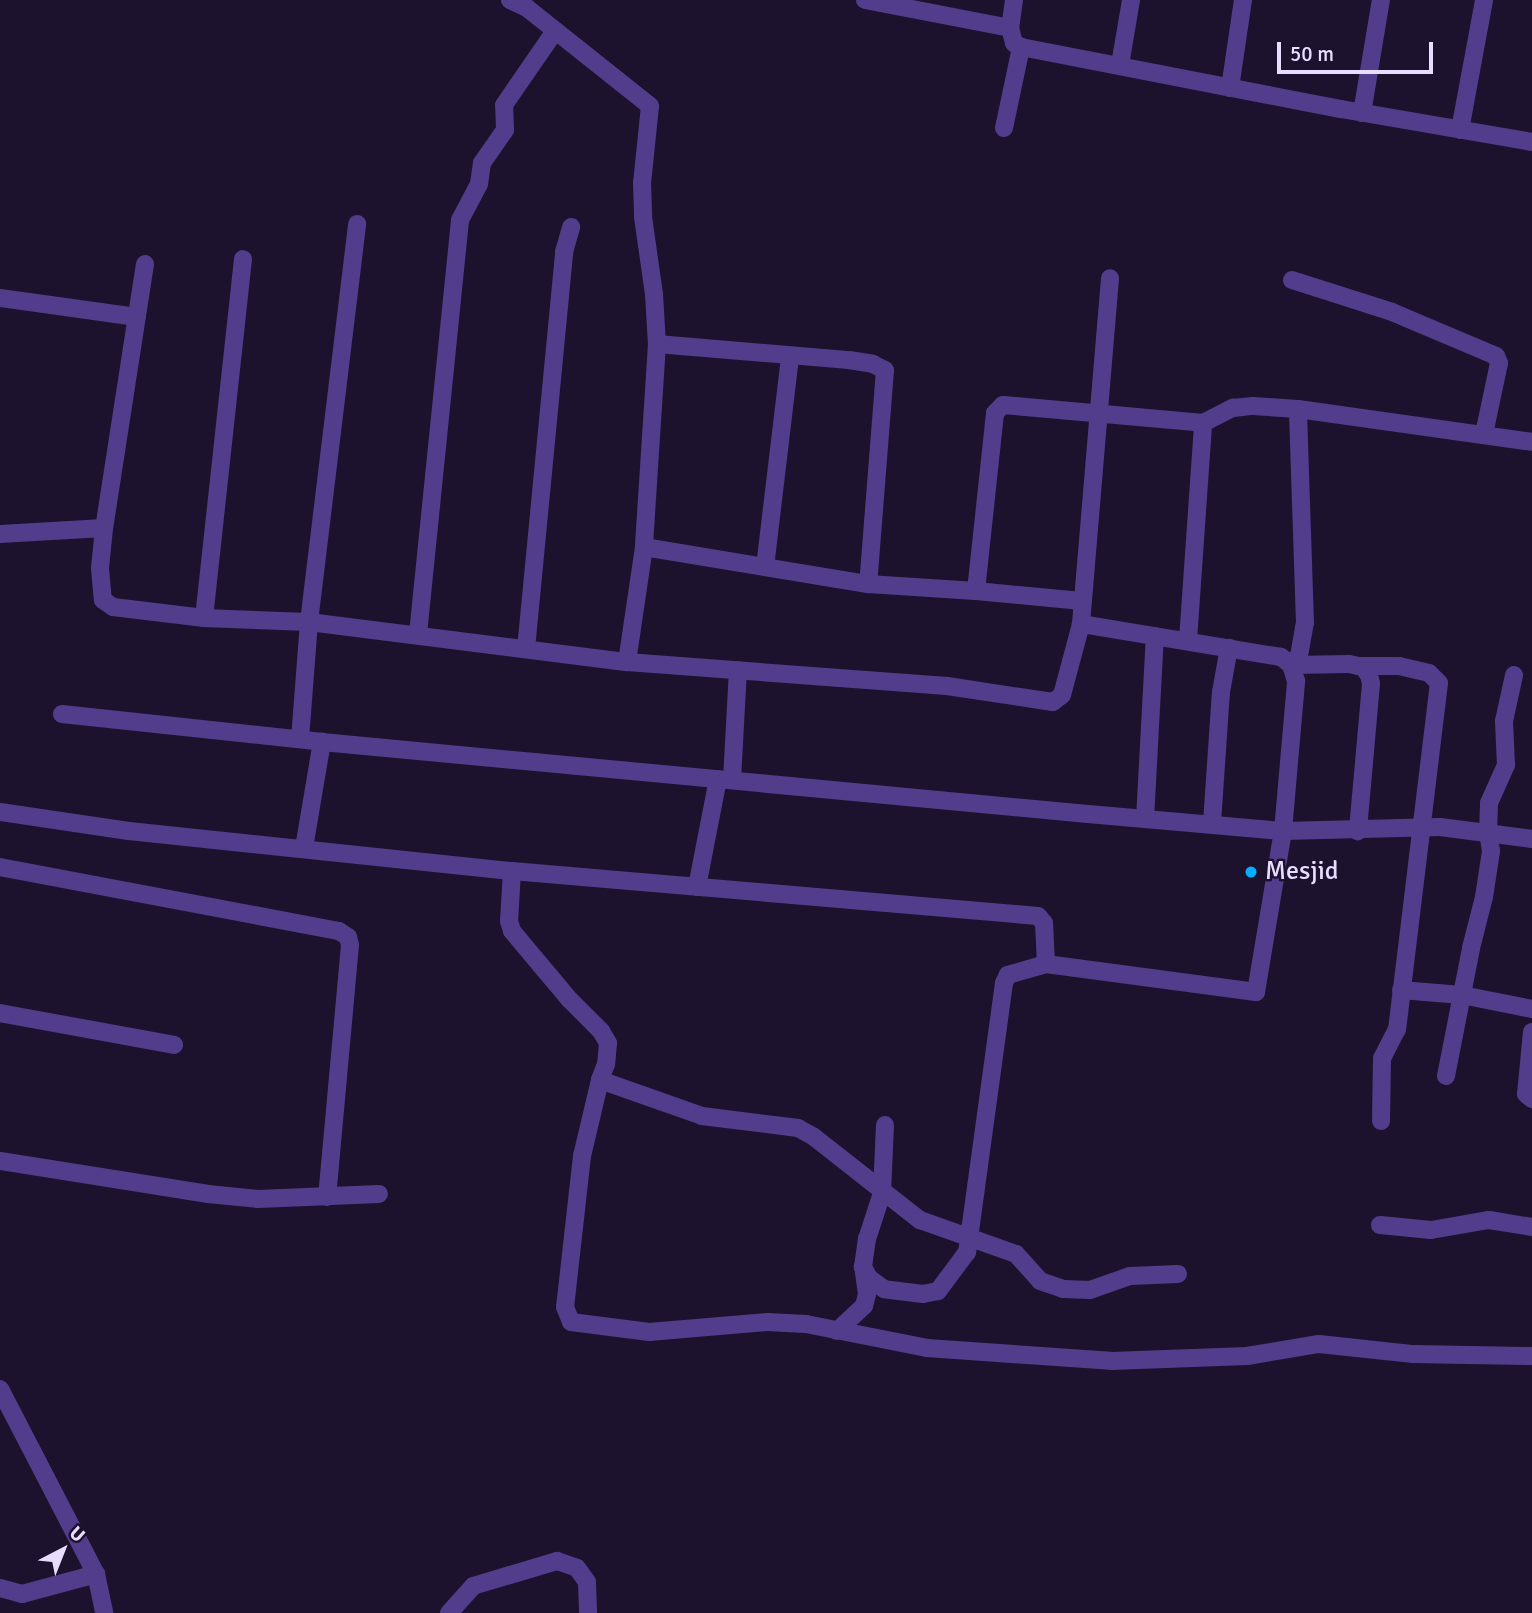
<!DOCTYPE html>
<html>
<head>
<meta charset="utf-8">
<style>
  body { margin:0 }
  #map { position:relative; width:1532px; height:1613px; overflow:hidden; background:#1d122d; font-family:Signika,sans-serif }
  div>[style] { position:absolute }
  .minor>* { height:18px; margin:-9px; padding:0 9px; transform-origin:9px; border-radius:9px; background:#523d8c }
  .dots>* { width:19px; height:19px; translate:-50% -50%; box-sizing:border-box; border:4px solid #1d122d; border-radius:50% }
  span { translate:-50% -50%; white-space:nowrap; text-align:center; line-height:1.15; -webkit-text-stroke:5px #1d122d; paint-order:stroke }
  .poi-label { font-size:26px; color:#e9ddff }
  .left { translate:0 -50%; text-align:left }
  .north { position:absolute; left:28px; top:1515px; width:70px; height:70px; -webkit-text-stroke:5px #1d122d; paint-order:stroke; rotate:42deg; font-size:19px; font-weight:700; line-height:28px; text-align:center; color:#e9ddff }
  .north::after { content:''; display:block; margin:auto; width:24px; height:32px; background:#e9ddff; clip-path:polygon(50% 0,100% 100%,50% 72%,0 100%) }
  .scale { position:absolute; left:1277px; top:42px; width:156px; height:32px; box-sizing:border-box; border:4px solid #e9ddff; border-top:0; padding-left:9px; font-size:21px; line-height:24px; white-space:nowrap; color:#e9ddff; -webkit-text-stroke:5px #1d122d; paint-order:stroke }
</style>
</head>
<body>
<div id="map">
  <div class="minor">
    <i style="left:510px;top:0;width:19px;rotate:25deg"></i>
    <i style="left:527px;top:8px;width:157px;rotate:38.5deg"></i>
    <i style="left:650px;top:106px;width:77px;rotate:95.9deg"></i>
    <i style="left:642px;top:183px;width:34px;rotate:88deg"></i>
    <i style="left:643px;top:217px;width:78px;rotate:81.9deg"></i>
    <i style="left:654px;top:294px;width:50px;rotate:86.6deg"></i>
    <i style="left:657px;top:344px;width:203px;rotate:93.7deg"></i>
    <i style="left:644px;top:547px;width:116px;rotate:98.4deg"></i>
    <i style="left:865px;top:0;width:148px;rotate:10.9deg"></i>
    <i style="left:1014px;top:0;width:28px;rotate:98deg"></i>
    <i style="left:1010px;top:28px;width:16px;rotate:75deg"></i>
    <i style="left:1014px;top:43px;width:8px;rotate:30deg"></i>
    <i style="left:1021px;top:47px;width:326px;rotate:11deg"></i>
    <i style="left:1341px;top:109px;width:194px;rotate:9.8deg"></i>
    <i style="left:1120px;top:65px;width:66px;rotate:-80.4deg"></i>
    <i style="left:1230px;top:88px;width:89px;rotate:-81.6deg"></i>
    <i style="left:1362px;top:113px;width:115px;rotate:-80.5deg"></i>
    <i style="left:1004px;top:128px;width:83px;rotate:-78.1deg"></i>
    <i style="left:1460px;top:130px;width:132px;rotate:-79.5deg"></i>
    <i style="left:145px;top:264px;width:267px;rotate:98.8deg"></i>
    <i style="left:104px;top:528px;width:40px;rotate:95.7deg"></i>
    <i style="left:100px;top:568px;width:32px;rotate:85deg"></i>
    <i style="left:103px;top:600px;width:12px;rotate:35deg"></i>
    <i style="left:113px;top:607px;width:92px;rotate:6.9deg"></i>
    <i style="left:204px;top:618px;width:105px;rotate:2.2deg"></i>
    <i style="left:309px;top:622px;width:321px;rotate:7.2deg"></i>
    <i style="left:627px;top:662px;width:321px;rotate:4.3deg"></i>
    <i style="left:947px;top:686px;width:107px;rotate:8.6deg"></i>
    <i style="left:1053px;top:702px;width:11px;rotate:-38deg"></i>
    <i style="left:1062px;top:695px;width:73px;rotate:-75deg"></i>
    <i style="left:1081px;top:624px;width:347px;rotate:-85.2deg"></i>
    <i style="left:1292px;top:280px;width:105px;rotate:17.7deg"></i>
    <i style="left:1392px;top:312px;width:113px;rotate:22.9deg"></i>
    <i style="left:1496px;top:356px;width:8px;rotate:67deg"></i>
    <i style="left:1499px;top:363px;width:73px;rotate:101.9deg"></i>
    <i style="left:0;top:298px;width:138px;rotate:7.9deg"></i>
    <i style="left:657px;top:344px;width:193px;rotate:4.8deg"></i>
    <i style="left:849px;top:360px;width:24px;rotate:9deg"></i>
    <i style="left:873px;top:364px;width:13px;rotate:27deg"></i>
    <i style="left:885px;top:370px;width:215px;rotate:94.5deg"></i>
    <i style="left:0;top:534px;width:104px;rotate:-3.3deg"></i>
    <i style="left:644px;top:547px;width:227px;rotate:9.4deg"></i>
    <i style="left:868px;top:584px;width:108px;rotate:3.7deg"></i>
    <i style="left:976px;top:591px;width:179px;rotate:-83.9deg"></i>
    <i style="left:995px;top:413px;width:11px;rotate:-45deg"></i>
    <i style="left:1003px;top:405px;width:201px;rotate:5.1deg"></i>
    <i style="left:1203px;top:423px;width:34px;rotate:-27deg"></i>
    <i style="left:1233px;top:408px;width:20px;rotate:-6deg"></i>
    <i style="left:1253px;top:406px;width:45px;rotate:3.8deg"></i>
    <i style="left:765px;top:567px;width:212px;rotate:-83.2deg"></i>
    <i style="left:976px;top:591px;width:106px;rotate:5.4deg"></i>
    <i style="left:204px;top:618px;width:361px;rotate:-83.8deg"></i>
    <i style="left:418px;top:634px;width:416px;rotate:-84.2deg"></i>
    <i style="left:460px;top:220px;width:41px;rotate:-62.2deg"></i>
    <i style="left:479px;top:184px;width:21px;rotate:-82deg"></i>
    <i style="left:482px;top:163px;width:40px;rotate:-55.1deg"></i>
    <i style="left:505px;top:130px;width:25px;rotate:-92deg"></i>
    <i style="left:504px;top:105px;width:90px;rotate:-55.4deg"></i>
    <i style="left:1188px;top:640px;width:218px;rotate:-86deg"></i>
    <i style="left:526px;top:649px;width:399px;rotate:-84.5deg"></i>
    <i style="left:564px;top:252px;width:26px;rotate:-74deg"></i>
    <i style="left:1291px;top:665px;width:12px;rotate:-48deg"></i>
    <i style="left:1299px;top:656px;width:34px;rotate:-80deg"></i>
    <i style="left:1305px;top:623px;width:214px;rotate:-91.9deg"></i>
    <i style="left:1298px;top:409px;width:236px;rotate:8deg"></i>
    <i style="left:1291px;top:665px;width:58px;rotate:-1deg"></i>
    <i style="left:1349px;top:664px;width:14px;rotate:12deg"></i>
    <i style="left:1363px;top:667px;width:10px;rotate:53deg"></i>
    <i style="left:1369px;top:675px;width:9px;rotate:77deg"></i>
    <i style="left:1371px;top:684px;width:148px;rotate:95.1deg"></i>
    <i style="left:1358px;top:666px;width:41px"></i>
    <i style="left:1399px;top:666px;width:31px;rotate:13deg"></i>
    <i style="left:1429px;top:673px;width:14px;rotate:45deg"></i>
    <i style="left:1439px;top:683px;width:349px;rotate:96.9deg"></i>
    <i style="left:1397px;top:1029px;width:33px;rotate:117deg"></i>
    <i style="left:1382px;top:1058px;width:63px;rotate:90.9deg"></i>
    <i style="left:62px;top:714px;width:262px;rotate:6.1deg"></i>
    <i style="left:322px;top:742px;width:769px;rotate:5.37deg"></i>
    <i style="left:1088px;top:814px;width:196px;rotate:5deg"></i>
    <i style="left:1283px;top:831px;width:157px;rotate:-1.5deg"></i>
    <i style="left:1440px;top:827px;width:93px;rotate:7.4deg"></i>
    <i style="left:300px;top:739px;width:117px;rotate:-85.6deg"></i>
    <i style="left:309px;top:622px;width:401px;rotate:-83.1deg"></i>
    <i style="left:732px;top:780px;width:110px;rotate:-86.9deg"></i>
    <i style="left:0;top:812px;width:130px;rotate:8.4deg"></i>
    <i style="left:129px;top:831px;width:385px;rotate:6deg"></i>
    <i style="left:512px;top:871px;width:528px;rotate:4.89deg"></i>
    <i style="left:1038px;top:916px;width:9px;rotate:49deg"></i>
    <i style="left:1044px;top:923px;width:41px;rotate:87.2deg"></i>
    <i style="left:1046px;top:964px;width:40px;rotate:164deg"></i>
    <i style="left:1008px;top:975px;width:9px;rotate:117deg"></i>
    <i style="left:1004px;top:983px;width:272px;rotate:97.8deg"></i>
    <i style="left:967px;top:1252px;width:49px;rotate:126.6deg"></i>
    <i style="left:938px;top:1291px;width:15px;rotate:169deg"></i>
    <i style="left:923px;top:1294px;width:39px;rotate:-173deg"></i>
    <i style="left:884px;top:1289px;width:19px;rotate:-144deg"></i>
    <i style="left:869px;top:1278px;width:13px;rotate:-119deg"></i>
    <i style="left:1145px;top:819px;width:183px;rotate:-86.9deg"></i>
    <i style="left:1212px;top:823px;width:131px;rotate:-86.1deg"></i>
    <i style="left:1221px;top:692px;width:45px;rotate:-79.7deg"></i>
    <i style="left:304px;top:848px;width:108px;rotate:-80.4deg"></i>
    <i style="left:0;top:867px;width:345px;rotate:10.7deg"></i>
    <i style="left:339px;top:931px;width:11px;rotate:34deg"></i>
    <i style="left:348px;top:937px;width:8px;rotate:76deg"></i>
    <i style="left:350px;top:945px;width:253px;rotate:95.2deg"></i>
    <i style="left:512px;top:871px;width:50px;rotate:93.4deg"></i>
    <i style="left:509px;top:921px;width:10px;rotate:73deg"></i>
    <i style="left:512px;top:931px;width:90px;rotate:50deg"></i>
    <i style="left:570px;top:1000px;width:44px;rotate:45deg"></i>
    <i style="left:601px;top:1031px;width:14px;rotate:60deg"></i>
    <i style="left:608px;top:1043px;width:21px;rotate:95deg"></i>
    <i style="left:606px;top:1064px;width:17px;rotate:111deg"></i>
    <i style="left:600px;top:1080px;width:108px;rotate:19.4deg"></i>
    <i style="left:702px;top:1116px;width:97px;rotate:7.1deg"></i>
    <i style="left:798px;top:1128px;width:18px;rotate:29deg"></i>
    <i style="left:814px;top:1137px;width:135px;rotate:38.1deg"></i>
    <i style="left:920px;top:1220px;width:102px;rotate:19.5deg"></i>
    <i style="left:1016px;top:1254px;width:36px;rotate:48deg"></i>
    <i style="left:1040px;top:1281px;width:24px;rotate:19deg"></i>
    <i style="left:1063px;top:1289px;width:27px;rotate:2deg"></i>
    <i style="left:1090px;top:1290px;width:42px;rotate:-19.3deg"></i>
    <i style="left:1130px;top:1276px;width:48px;rotate:-2.4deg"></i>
    <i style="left:697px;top:887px;width:110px;rotate:-79deg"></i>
    <i style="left:1046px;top:964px;width:212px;rotate:7.6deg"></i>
    <i style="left:1256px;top:992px;width:163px;rotate:-80.5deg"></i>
    <i style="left:1283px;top:831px;width:151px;rotate:-85deg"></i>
    <i style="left:1296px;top:681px;width:17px;rotate:-107deg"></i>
    <i style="left:1291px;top:665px;width:13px;rotate:-141deg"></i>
    <i style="left:1281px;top:657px;width:203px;rotate:-170.6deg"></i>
    <i style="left:1401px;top:990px;width:61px;rotate:4.7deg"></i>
    <i style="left:1462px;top:995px;width:71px;rotate:11.3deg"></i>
    <i style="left:0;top:1013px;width:177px;rotate:10.4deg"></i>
    <i style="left:1532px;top:1032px;width:62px;rotate:95.5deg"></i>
    <i style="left:1526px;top:1094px;width:8px;rotate:40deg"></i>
    <i style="left:1446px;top:1076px;width:130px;rotate:-78.9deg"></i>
    <i style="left:1471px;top:948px;width:53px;rotate:-75.7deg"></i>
    <i style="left:1484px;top:897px;width:47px;rotate:-81.3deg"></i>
    <i style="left:1491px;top:851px;width:18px;rotate:-99deg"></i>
    <i style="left:1488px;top:833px;width:30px;rotate:-88deg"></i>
    <i style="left:1489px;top:803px;width:42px;rotate:-65.9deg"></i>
    <i style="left:1506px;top:765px;width:44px;rotate:-92.6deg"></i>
    <i style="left:1504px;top:721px;width:47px;rotate:-77.7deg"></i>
    <i style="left:600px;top:1080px;width:78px;rotate:103.3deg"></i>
    <i style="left:582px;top:1156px;width:152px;rotate:96.4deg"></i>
    <i style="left:565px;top:1307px;width:16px;rotate:68deg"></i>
    <i style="left:571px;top:1322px;width:79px;rotate:7.3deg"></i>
    <i style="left:649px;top:1332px;width:118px;rotate:-4.8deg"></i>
    <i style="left:767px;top:1322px;width:39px;rotate:3deg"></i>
    <i style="left:806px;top:1324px;width:123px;rotate:11.2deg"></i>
    <i style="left:927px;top:1348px;width:184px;rotate:4deg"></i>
    <i style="left:1111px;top:1361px;width:136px;rotate:-2.1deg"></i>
    <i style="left:1247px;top:1356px;width:73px;rotate:-9.5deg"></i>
    <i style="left:1319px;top:1344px;width:95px;rotate:6.1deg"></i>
    <i style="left:1413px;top:1354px;width:119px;rotate:1deg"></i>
    <i style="left:0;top:1161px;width:211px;rotate:9deg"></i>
    <i style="left:208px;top:1194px;width:50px;rotate:5.7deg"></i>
    <i style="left:258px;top:1199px;width:121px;rotate:-2.4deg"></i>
    <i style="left:1380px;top:1225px;width:51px;rotate:5.6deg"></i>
    <i style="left:1431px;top:1230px;width:59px;rotate:-9.8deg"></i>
    <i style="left:1489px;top:1220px;width:44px;rotate:9.2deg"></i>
    <i style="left:837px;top:1331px;width:37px;rotate:-43deg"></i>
    <i style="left:864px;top:1306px;width:12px;rotate:-76deg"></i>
    <i style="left:867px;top:1294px;width:27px;rotate:-98deg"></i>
    <i style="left:863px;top:1267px;width:28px;rotate:-82deg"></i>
    <i style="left:867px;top:1239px;width:48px;rotate:-71.9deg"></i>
    <i style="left:882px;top:1193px;width:68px;rotate:-87.5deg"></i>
    <i style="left:0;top:1389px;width:208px;rotate:62.6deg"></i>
    <i style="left:96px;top:1574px;width:40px;rotate:78deg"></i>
    <i style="left:0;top:1588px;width:23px;rotate:15deg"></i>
    <i style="left:22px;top:1594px;width:77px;rotate:-15.1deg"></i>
    <i style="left:449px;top:1613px;width:36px;rotate:-48deg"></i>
    <i style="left:473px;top:1586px;width:88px;rotate:-16.6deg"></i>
    <i style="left:557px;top:1561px;width:21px;rotate:19deg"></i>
    <i style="left:577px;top:1568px;width:17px;rotate:54deg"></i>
    <i style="left:587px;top:1582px;width:31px;rotate:88deg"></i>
  </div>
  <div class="dots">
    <i style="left:1251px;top:872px;background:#09acff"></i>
  </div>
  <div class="poi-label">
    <span class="left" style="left:1265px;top:872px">Mesjid</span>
  </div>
  <div class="north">U</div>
  <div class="scale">50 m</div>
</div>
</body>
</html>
